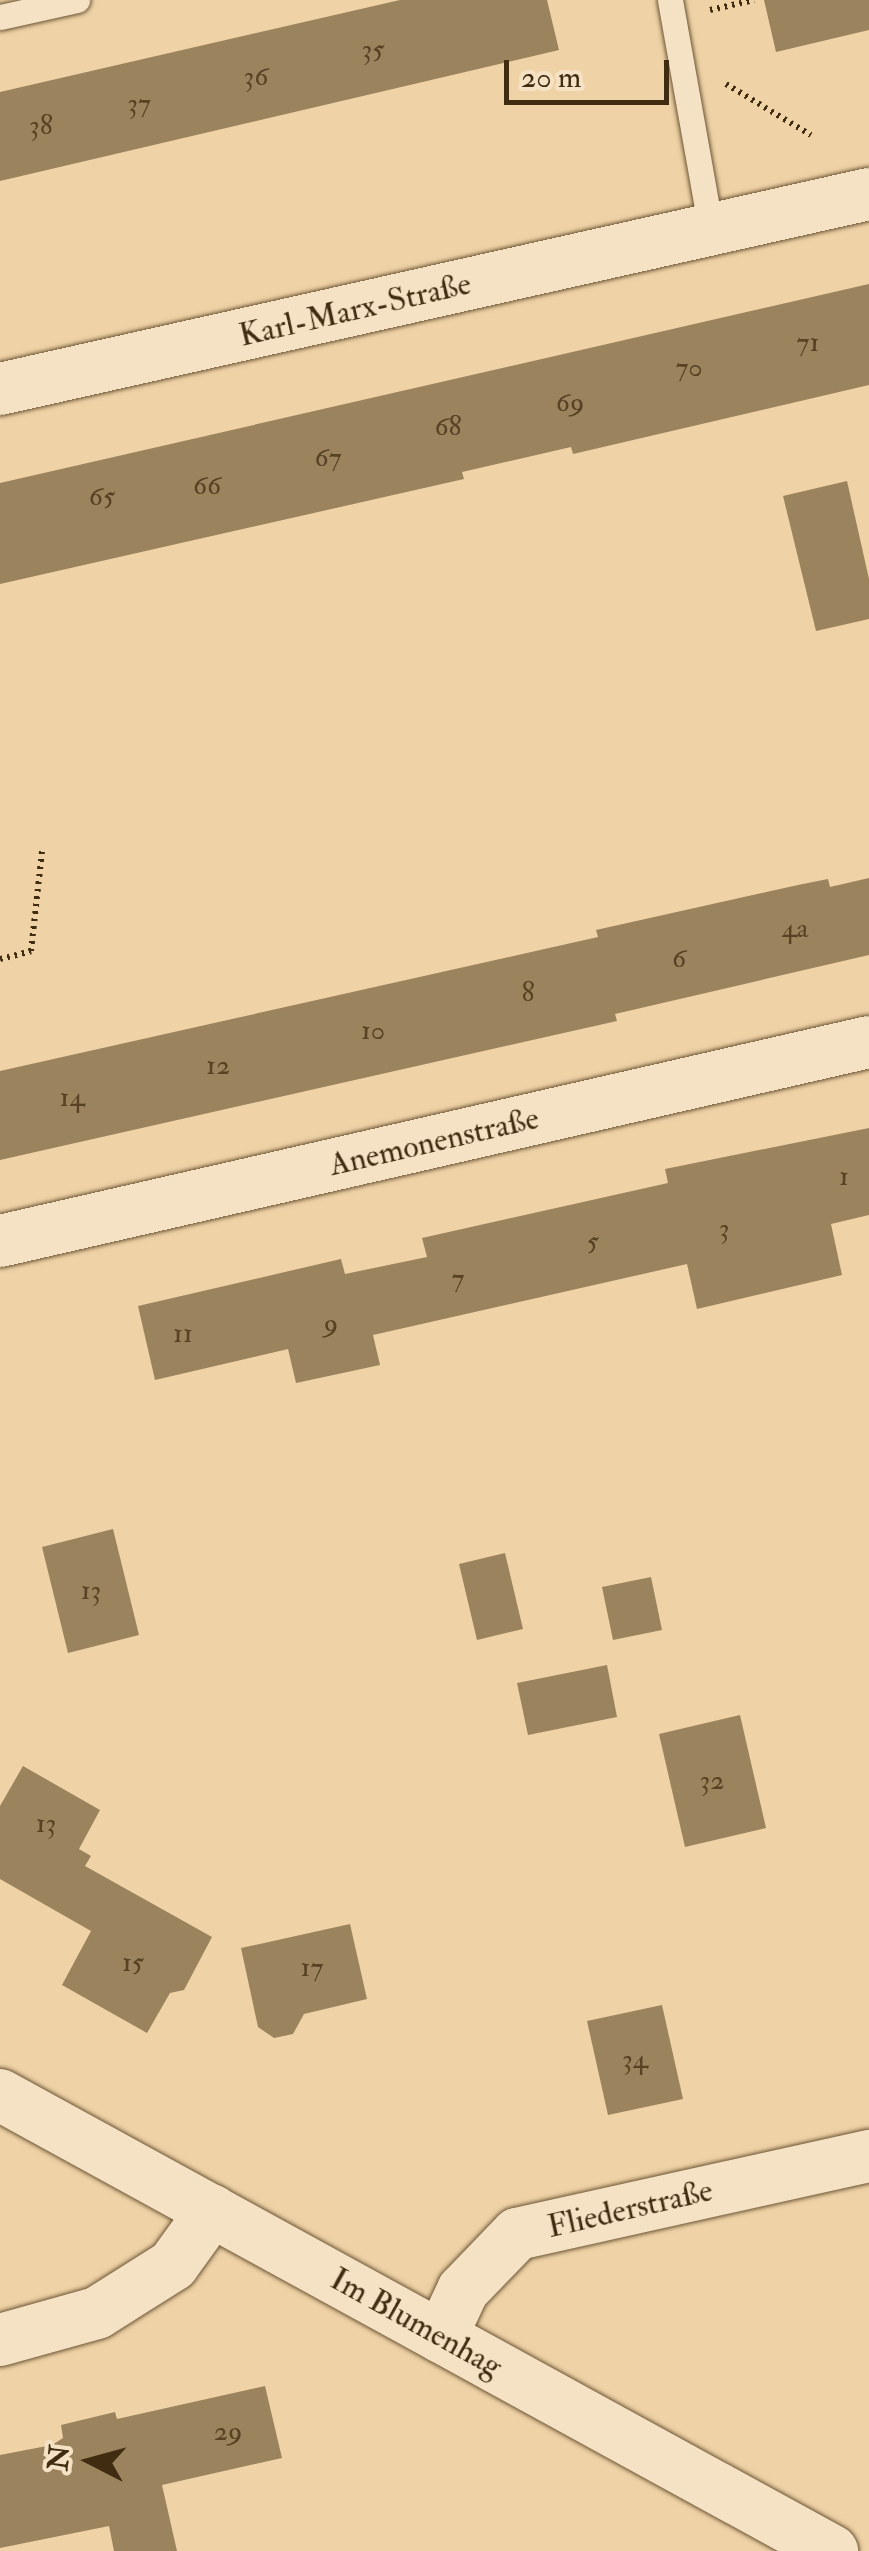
<!DOCTYPE html>
<html>
<head>
<meta charset="utf-8">
<style>
  body { margin:0 }
  #map { position:relative; width:869px; height:2551px; overflow:hidden; background:#efd2a6; font-family:"IM FELL Double Pica",serif }
  div>[style] { position:absolute }
  .building>* { inset:0; background:#9b835e }
  .path>* { height:6px; margin-top:-3px; transform-origin:0; background:repeating-linear-gradient(90deg,#402d11 0 2.5px,transparent 0 7.5px) }
  .roads { filter:drop-shadow(0 0 2px #6c5636) drop-shadow(0 0 2px #6c5636) }
  .service>* { height:25px; margin:-12.5px; padding:0 12.5px; transform-origin:12.5px; border-radius:12.5px; background:#f5e2c5 }
  .minor>* { height:52px; margin:-26px; padding:0 26px; transform-origin:26px; border-radius:26px; background:#f5e2c5 }
  span { translate:-50% -50%; white-space:nowrap; text-align:center; line-height:1.15; -webkit-text-stroke:8px #f5e2c5; paint-order:stroke }
  .number-label { font-size:28px; color:#574224 }
  .number-label span { -webkit-text-stroke-width:0 }
  .street-label { font-size:32px; color:#402d11 }
  .north { position:absolute; left:40px; top:2411px; width:100px; height:100px; -webkit-text-stroke:8px #f5e2c5; paint-order:stroke; rotate:276deg; font-size:28px; font-weight:700; line-height:40px; text-align:center; color:#402d11 }
  .north::after { content:''; display:block; margin:auto; width:35px; height:45px; background:#402d11; clip-path:polygon(50% 0,100% 100%,50% 72%,0 100%) }
  .scale { position:absolute; left:504px; top:60px; width:165px; height:45px; box-sizing:border-box; border:5px solid #402d11; border-top:0; padding-left:12px; font-size:30px; line-height:35px; white-space:nowrap; color:#402d11; -webkit-text-stroke:8px #f5e2c5; paint-order:stroke }
</style>
</head>
<body>
<div id="map">
  <div class="building">
    <i style="clip-path:polygon(400px 0,547px 0,559px 50px,0 181px,0 92px)"></i>
    <i style="clip-path:polygon(764px 0,869px 0,869px 30px,776px 52px)"></i>
    <i style="clip-path:polygon(869px 284px,869px 385px,573px 454px,571px 447px,519px 459px,462px 472px,464px 479px,0 584px,0 483px)"></i>
    <i style="clip-path:polygon(847px 481px,869px 579px,869px 619px,816px 631px,783px 496px)"></i>
    <i style="clip-path:polygon(869px 878px,869px 955px,615px 1014px,617px 1021px,0 1160px,0 1071px,598px 937px,596px 930px,798px 885px,828px 879px,830px 887px)"></i>
    <i style="clip-path:polygon(869px 1128px,869px 1215px,831px 1224px,842px 1275px,697px 1309px,687px 1264px,373px 1335px,380px 1365px,296px 1383px,288px 1349px,155px 1380px,138px 1306px,341px 1259px,345px 1274px,427px 1257px,422px 1238px,668px 1183px,665px 1169px)"></i>
    <i style="clip-path:polygon(113px 1529px,139px 1635px,68px 1653px,42px 1547px)"></i>
    <i style="clip-path:polygon(505px 1553px,523px 1629px,477px 1640px,459px 1564px)"></i>
    <i style="clip-path:polygon(651px 1577px,662px 1630px,613px 1640px,602px 1587px)"></i>
    <i style="clip-path:polygon(607px 1665px,617px 1717px,528px 1735px,517px 1683px)"></i>
    <i style="clip-path:polygon(740px 1715px,766px 1828px,685px 1847px,659px 1734px)"></i>
    <i style="clip-path:polygon(23px 1766px,100px 1810px,79px 1849px,91px 1856px,85px 1866px,212px 1937px,184px 1990px,170px 1993px,147px 2033px,62px 1985px,91px 1931px,0 1879px,0 1806px)"></i>
    <i style="clip-path:polygon(350px 1924px,367px 1999px,304px 2014px,293px 2034px,274px 2038px,258px 2027px,241px 1948px)"></i>
    <i style="clip-path:polygon(662px 2005px,683px 2099px,608px 2115px,587px 2021px)"></i>
    <i style="clip-path:polygon(265px 2386px,282px 2458px,162px 2485px,177px 2551px,114px 2551px,109px 2526px,0 2548px,0 2455px,52px 2445px,63px 2438px,61px 2425px,115px 2412px,117px 2419px)"></i>
  </div>
  <div class="path">
    <i style="left:710px;top:10px;width:45px;rotate:-12.8deg"></i>
    <i style="left:726px;top:84px;width:99px;rotate:31deg"></i>
    <i style="left:0;top:959px;width:32px;rotate:-14deg"></i>
    <i style="left:31px;top:951px;width:101px;rotate:-83.7deg"></i>
  </div>
  <div class="roads">
    <div class="service">
      <i style="left:670px;top:0;width:235px;rotate:79.9deg"></i>
      <i style="left:0;top:17px;width:79px;rotate:-12.4deg"></i>
    </div>
    <div class="minor">
      <i style="left:0;top:389px;width:891px;rotate:-12.65deg"></i>
      <i style="left:0;top:1241px;width:891px;rotate:-12.9deg"></i>
      <i style="left:0;top:2095px;width:949px;rotate:28.73deg"></i>
      <i style="left:441px;top:2337px;width:52px;rotate:-64.9deg"></i>
      <i style="left:463px;top:2290px;width:78px;rotate:-46deg"></i>
      <i style="left:517px;top:2234px;width:361px;rotate:-12.5deg"></i>
      <i style="left:0;top:2340px;width:101px;rotate:-15.6deg"></i>
      <i style="left:97px;top:2313px;width:90px;rotate:-32.3deg"></i>
      <i style="left:173px;top:2265px;width:67px;rotate:-54.2deg"></i>
    </div>
  </div>
  <div class="number-label">
    <span style="left:373px;top:50px">35</span>
    <span style="left:256px;top:77px">36</span>
    <span style="left:139px;top:104px">37</span>
    <span style="left:41px;top:126px">38</span>
    <span style="left:808px;top:343px">71</span>
    <span style="left:689px;top:368px">70</span>
    <span style="left:570px;top:403px">69</span>
    <span style="left:448px;top:427px">68</span>
    <span style="left:328px;top:458px">67</span>
    <span style="left:207px;top:486px">66</span>
    <span style="left:102px;top:497px">65</span>
    <span style="left:795px;top:929px">4a</span>
    <span style="left:679px;top:959px">6</span>
    <span style="left:528px;top:993px">8</span>
    <span style="left:373px;top:1031px">10</span>
    <span style="left:218px;top:1066px">12</span>
    <span style="left:72px;top:1098px">14</span>
    <span style="left:844px;top:1177px">1</span>
    <span style="left:724px;top:1229px">3</span>
    <span style="left:593px;top:1242px">5</span>
    <span style="left:458px;top:1279px">7</span>
    <span style="left:331px;top:1324px">9</span>
    <span style="left:183px;top:1334px">11</span>
    <span style="left:91px;top:1591px">13</span>
    <span style="left:712px;top:1781px">32</span>
    <span style="left:46px;top:1824px">13</span>
    <span style="left:133px;top:1963px">15</span>
    <span style="left:312px;top:1968px">17</span>
    <span style="left:635px;top:2060px">34</span>
    <span style="left:228px;top:2432px">29</span>
  </div>
  <div class="street-label">
    <span style="left:355px;top:310px;rotate:-13deg">Karl-Marx-Straße</span>
    <span style="left:434px;top:1142px;rotate:-13deg">Anemonenstraße</span>
    <span style="left:630px;top:2209px;rotate:-13deg">Fliederstraße</span>
    <span style="left:416px;top:2323px;rotate:29deg">Im Blumenhag</span>
  </div>
  <div class="north">N</div>
  <div class="scale">20 m</div>
</div>
</body>
</html>
